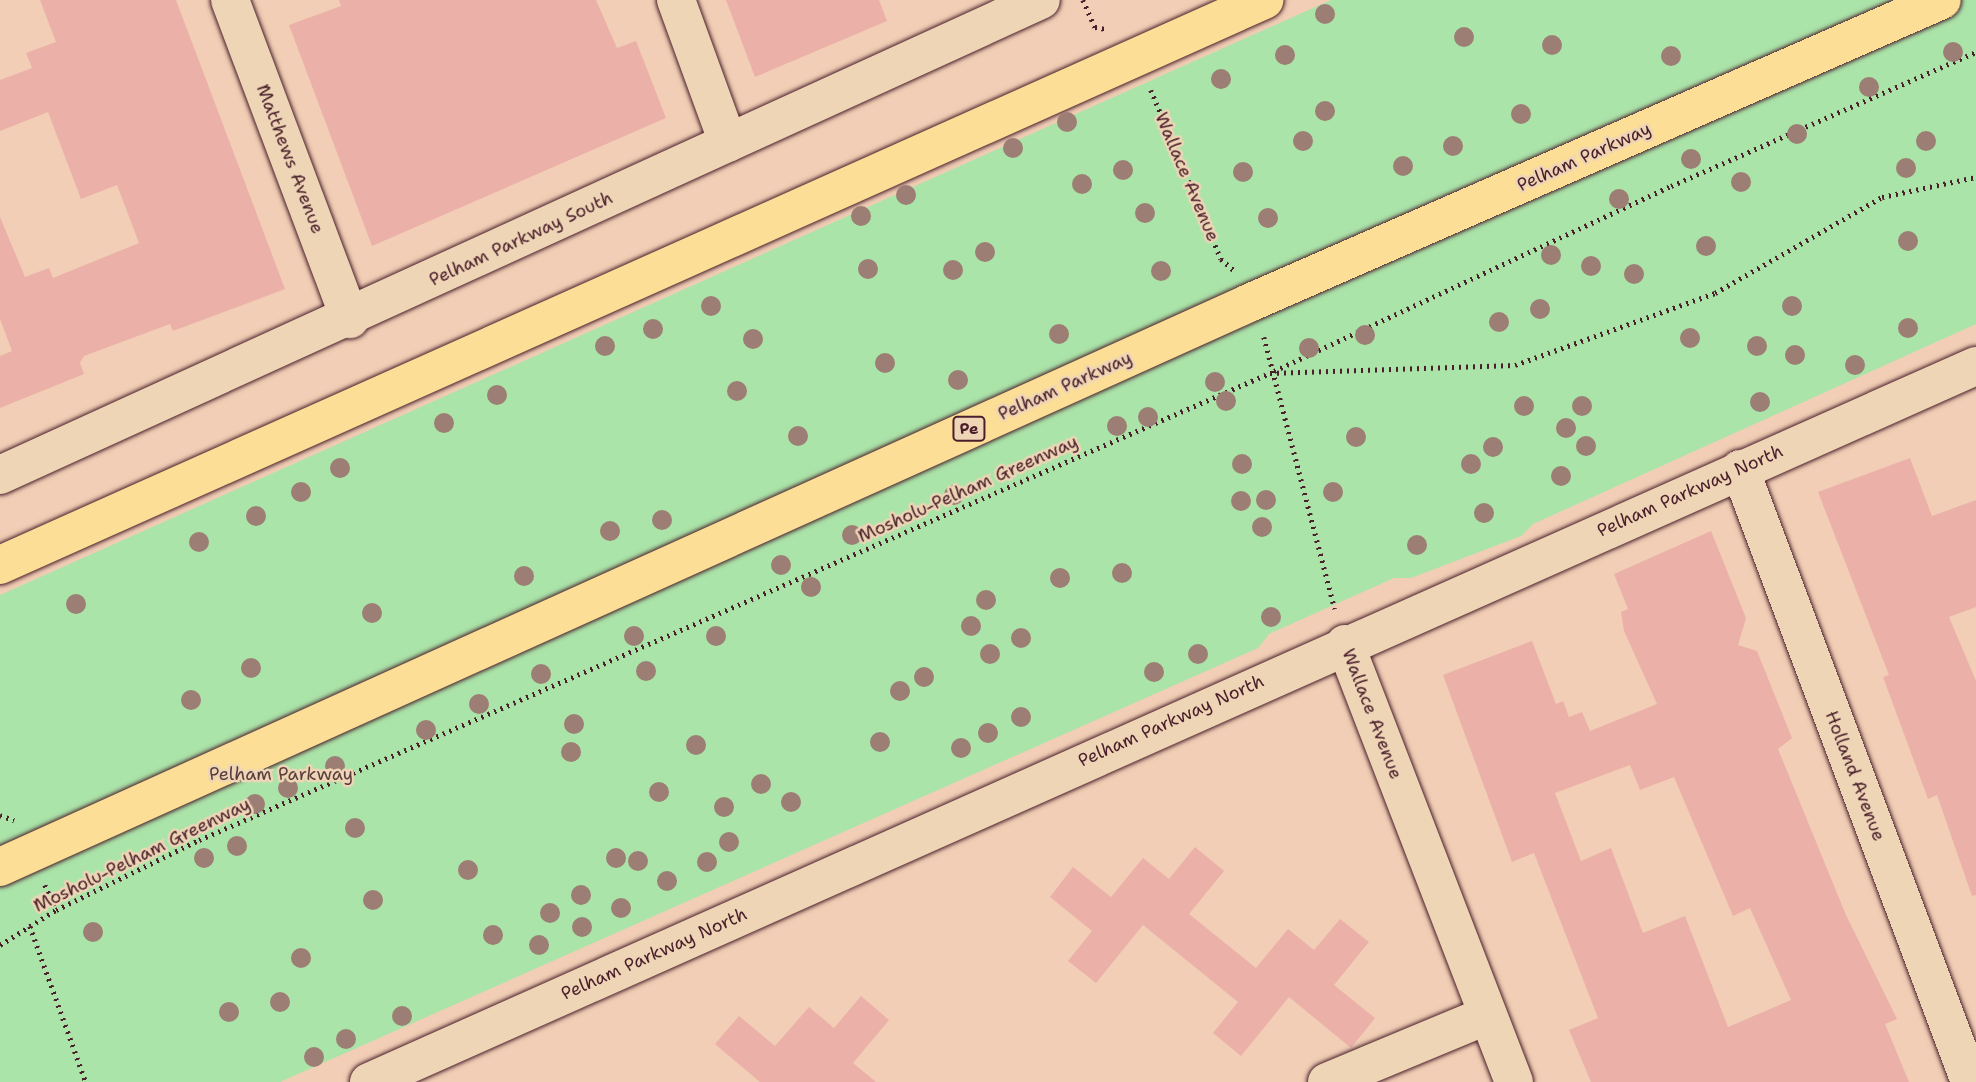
<!DOCTYPE html>
<html>
<head>
<meta charset="utf-8">
<style>
  body { margin:0 }
  #map { position:relative; width:1976px; height:1082px; overflow:hidden; background:#f1ceb5; font-family:"Shantell Sans",sans-serif }
  div>[style] { position:absolute }
  .green>* { inset:0; background:#abe4a9 }
  .building>* { inset:0; background:#ebb1a8 }
  .path>* { height:4.5px; margin-top:-2.25px; transform-origin:0; background:repeating-linear-gradient(90deg,#4a1f2b 0 2px,transparent 0 7px) }
  .roads { filter:drop-shadow(0 0 2px #4a1f2b) drop-shadow(0 0 2px #4a1f2b) }
  .minor>* { height:38px; margin:-19px; padding:0 19px; transform-origin:19px; border-radius:19px; background:#eed5b6 }
  .major>* { height:38px; margin:-19px; padding:0 19px; transform-origin:19px; border-radius:19px; background:#fcde96 }
  .trees>* { width:20px; height:20px; margin:-10px; border-radius:50%; background:#9d7e74 }
  span { translate:-50% -50%; white-space:nowrap; text-align:center; line-height:1.15; -webkit-text-stroke:5px #eed5b6; paint-order:stroke }
  .shield-label span { padding:2px 5px; background:#eed5b6; border:2px solid; border-radius:5px; -webkit-text-stroke-width:0 }
  .shield-label { font-size:16px; color:#4a1f2b; font-weight:700 }
  .street-label { font-size:18px; color:#4a1f2b }
  .park-label { font-size:18px; color:#593d3e }
</style>
</head>
<body>
<div id="map">
  <div class="green">
    <i style="clip-path:polygon(1331px 0,1976px 0,1976px 324px,1533px 524px,1521px 536px,1411px 578px,1394px 578px,1269px 634px,1258px 648px,280px 1082px,0 1082px,0 595px)"></i>
  </div>
  <div class="building">
    <i style="clip-path:polygon(40px 0,176px 0,285px 289px,173px 331px,170px 324px,84px 356px,80px 363px,84px 374px,0 408px,0 356px,12px 351px,0 319px,0 217px,25px 277px,49px 268px,53px 278px,139px 243px,117px 185px,81px 199px,48px 112px,0 131px,0 80px,32px 68px,26px 53px,56px 42px)"></i>
    <i style="clip-path:polygon(339px 0,596px 0,617px 48px,636px 41px,666px 118px,372px 246px,289px 25px,341px 6px)"></i>
    <i style="clip-path:polygon(726px 0,879px 0,887px 21px,755px 77px)"></i>
    <i style="clip-path:polygon(1910px 458px,1932px 516px,1976px 500px,1976px 607px,1949px 617px,1976px 681px,1976px 895px,1972px 896px,1937px 795px,1928px 799px,1883px 677px,1889px 675px,1818px 492px)"></i>
    <i style="clip-path:polygon(evenodd,1711px 531px,1746px 618px,1738px 645px,1757px 651px,1792px 738px,1778px 749px,1846px 915px,1897px 1019px,1885px 1024px,1909px 1082px,1591px 1082px,1569px 1030px,1598px 1018px,1534px 853px,1512px 862px,1443px 675px,1532px 641px,1556px 704px,1563px 701px,1569px 717px,1582px 712px,1590px 731px,1657px 704px,1624px 631px,1621px 612px,1628px 609px,1614px 574px,1711px 531px,1630px 765px,1640px 790px,1674px 777px,1733px 916px,1750px 908px,1791px 1000px,1728px 1027px,1685px 916px,1643px 933px,1611px 848px,1581px 861px,1555px 793px,1630px 765px)"></i>
    <i style="clip-path:polygon(1195px 847px,1224px 871px,1189px 914px,1256px 968px,1288px 929px,1314px 950px,1340px 919px,1369px 942px,1334px 985px,1375px 1018px,1351px 1048px,1289px 997px,1241px 1056px,1213px 1033px,1238px 1002px,1143px 925px,1096px 983px,1068px 961px,1092px 931px,1050px 897px,1073px 867px,1111px 897px,1143px 858px,1169px 879px)"></i>
    <i style="clip-path:polygon(861px 996px,889px 1020px,853px 1063px,876px 1082px,760px 1082px,715px 1044px,739px 1016px,775px 1046px,809px 1007px,834px 1028px)"></i>
  </div>
  <div class="path">
    <i style="left:1083px;top:0;width:30px;rotate:66deg"></i>
    <i style="left:1095px;top:27px;width:10px;rotate:11deg"></i>
    <i style="left:1151px;top:90px;width:183px;rotate:67.5deg"></i>
    <i style="left:1221px;top:259px;width:18px;rotate:41deg"></i>
    <i style="left:1264px;top:337px;width:281px;rotate:75.4deg"></i>
    <i style="left:1274px;top:371px;width:438px;rotate:-25deg"></i>
    <i style="left:1671px;top:186px;width:333px;rotate:-23.7deg"></i>
    <i style="left:0;top:815px;width:15px;rotate:20deg"></i>
    <i style="left:45px;top:885px;width:27px;rotate:66deg"></i>
    <i style="left:30px;top:926px;width:166px;rotate:70.3deg"></i>
    <i style="left:0;top:945px;width:66px;rotate:-32deg"></i>
    <i style="left:56px;top:910px;width:159px;rotate:-26.1deg"></i>
    <i style="left:199px;top:840px;width:1168px;rotate:-23.56deg"></i>
    <i style="left:1270px;top:373px;width:245px;rotate:-1.9deg"></i>
    <i style="left:1515px;top:365px;width:213px;rotate:-19.8deg"></i>
    <i style="left:1715px;top:293px;width:193px;rotate:-29.9deg"></i>
    <i style="left:1882px;top:197px;width:96px;rotate:-12deg"></i>
  </div>
  <div class="roads">
    <div class="minor">
      <i style="left:230px;top:0;width:341px;rotate:69.4deg"></i>
      <i style="left:676px;top:0;width:152px;rotate:70deg"></i>
      <i style="left:1740px;top:469px;width:655px;rotate:69.43deg"></i>
      <i style="left:0;top:475px;width:1144px;rotate:-24.53deg"></i>
      <i style="left:1345px;top:644px;width:469px;rotate:68.9deg"></i>
      <i style="left:369px;top:1082px;width:1759px;rotate:-24.02deg"></i>
      <i style="left:1327px;top:1082px;width:174px;rotate:-22.6deg"></i>
    </div>
    <div class="major">
      <i style="left:0;top:565px;width:1385px;rotate:-24.08deg"></i>
      <i style="left:0;top:867px;width:1370px;rotate:-24.3deg"></i>
      <i style="left:1249px;top:303px;width:756px;rotate:-23.62deg"></i>
    </div>
  </div>
  <div class="trees">
    <i style="left:1325px;top:14px"></i>
    <i style="left:1464px;top:37px"></i>
    <i style="left:1552px;top:45px"></i>
    <i style="left:1953px;top:52px"></i>
    <i style="left:1285px;top:55px"></i>
    <i style="left:1671px;top:56px"></i>
    <i style="left:1221px;top:79px"></i>
    <i style="left:1869px;top:87px"></i>
    <i style="left:1325px;top:111px"></i>
    <i style="left:1521px;top:114px"></i>
    <i style="left:1067px;top:122px"></i>
    <i style="left:1797px;top:134px"></i>
    <i style="left:1303px;top:141px"></i>
    <i style="left:1926px;top:141px"></i>
    <i style="left:1453px;top:146px"></i>
    <i style="left:1013px;top:148px"></i>
    <i style="left:1691px;top:159px"></i>
    <i style="left:1403px;top:166px"></i>
    <i style="left:1906px;top:168px"></i>
    <i style="left:1123px;top:170px"></i>
    <i style="left:1243px;top:172px"></i>
    <i style="left:1741px;top:182px"></i>
    <i style="left:1082px;top:184px"></i>
    <i style="left:906px;top:195px"></i>
    <i style="left:1619px;top:199px"></i>
    <i style="left:1145px;top:213px"></i>
    <i style="left:861px;top:216px"></i>
    <i style="left:1268px;top:218px"></i>
    <i style="left:1908px;top:241px"></i>
    <i style="left:1706px;top:246px"></i>
    <i style="left:985px;top:252px"></i>
    <i style="left:1551px;top:255px"></i>
    <i style="left:1591px;top:266px"></i>
    <i style="left:868px;top:269px"></i>
    <i style="left:953px;top:270px"></i>
    <i style="left:1161px;top:271px"></i>
    <i style="left:1634px;top:274px"></i>
    <i style="left:711px;top:306px"></i>
    <i style="left:1792px;top:306px"></i>
    <i style="left:1540px;top:309px"></i>
    <i style="left:1499px;top:322px"></i>
    <i style="left:1908px;top:328px"></i>
    <i style="left:653px;top:329px"></i>
    <i style="left:1059px;top:334px"></i>
    <i style="left:1365px;top:335px"></i>
    <i style="left:1690px;top:338px"></i>
    <i style="left:753px;top:339px"></i>
    <i style="left:605px;top:346px"></i>
    <i style="left:1757px;top:346px"></i>
    <i style="left:1309px;top:348px"></i>
    <i style="left:1795px;top:355px"></i>
    <i style="left:885px;top:363px"></i>
    <i style="left:1855px;top:365px"></i>
    <i style="left:958px;top:380px"></i>
    <i style="left:1215px;top:382px"></i>
    <i style="left:737px;top:391px"></i>
    <i style="left:497px;top:395px"></i>
    <i style="left:1226px;top:401px"></i>
    <i style="left:1760px;top:402px"></i>
    <i style="left:1524px;top:406px"></i>
    <i style="left:1582px;top:406px"></i>
    <i style="left:1148px;top:417px"></i>
    <i style="left:444px;top:423px"></i>
    <i style="left:1117px;top:426px"></i>
    <i style="left:1566px;top:428px"></i>
    <i style="left:798px;top:436px"></i>
    <i style="left:1356px;top:437px"></i>
    <i style="left:1586px;top:446px"></i>
    <i style="left:1493px;top:447px"></i>
    <i style="left:1242px;top:464px"></i>
    <i style="left:1471px;top:464px"></i>
    <i style="left:340px;top:468px"></i>
    <i style="left:1561px;top:476px"></i>
    <i style="left:301px;top:492px"></i>
    <i style="left:1333px;top:492px"></i>
    <i style="left:954px;top:495px"></i>
    <i style="left:1266px;top:500px"></i>
    <i style="left:1241px;top:501px"></i>
    <i style="left:1484px;top:513px"></i>
    <i style="left:256px;top:516px"></i>
    <i style="left:662px;top:520px"></i>
    <i style="left:1262px;top:527px"></i>
    <i style="left:610px;top:531px"></i>
    <i style="left:852px;top:535px"></i>
    <i style="left:199px;top:542px"></i>
    <i style="left:1417px;top:545px"></i>
    <i style="left:781px;top:565px"></i>
    <i style="left:1122px;top:573px"></i>
    <i style="left:524px;top:576px"></i>
    <i style="left:1060px;top:578px"></i>
    <i style="left:811px;top:587px"></i>
    <i style="left:986px;top:600px"></i>
    <i style="left:76px;top:604px"></i>
    <i style="left:372px;top:613px"></i>
    <i style="left:1271px;top:617px"></i>
    <i style="left:971px;top:626px"></i>
    <i style="left:634px;top:636px"></i>
    <i style="left:716px;top:636px"></i>
    <i style="left:1021px;top:638px"></i>
    <i style="left:990px;top:654px"></i>
    <i style="left:1198px;top:654px"></i>
    <i style="left:251px;top:668px"></i>
    <i style="left:646px;top:671px"></i>
    <i style="left:1154px;top:672px"></i>
    <i style="left:541px;top:674px"></i>
    <i style="left:924px;top:677px"></i>
    <i style="left:900px;top:691px"></i>
    <i style="left:191px;top:700px"></i>
    <i style="left:479px;top:704px"></i>
    <i style="left:1021px;top:717px"></i>
    <i style="left:574px;top:724px"></i>
    <i style="left:426px;top:730px"></i>
    <i style="left:988px;top:733px"></i>
    <i style="left:880px;top:742px"></i>
    <i style="left:696px;top:745px"></i>
    <i style="left:961px;top:748px"></i>
    <i style="left:571px;top:752px"></i>
    <i style="left:335px;top:766px"></i>
    <i style="left:761px;top:784px"></i>
    <i style="left:288px;top:788px"></i>
    <i style="left:659px;top:792px"></i>
    <i style="left:791px;top:802px"></i>
    <i style="left:255px;top:804px"></i>
    <i style="left:724px;top:807px"></i>
    <i style="left:355px;top:828px"></i>
    <i style="left:729px;top:842px"></i>
    <i style="left:237px;top:846px"></i>
    <i style="left:204px;top:858px"></i>
    <i style="left:616px;top:858px"></i>
    <i style="left:638px;top:861px"></i>
    <i style="left:707px;top:862px"></i>
    <i style="left:468px;top:870px"></i>
    <i style="left:667px;top:881px"></i>
    <i style="left:581px;top:895px"></i>
    <i style="left:373px;top:900px"></i>
    <i style="left:621px;top:908px"></i>
    <i style="left:550px;top:913px"></i>
    <i style="left:582px;top:927px"></i>
    <i style="left:93px;top:932px"></i>
    <i style="left:493px;top:935px"></i>
    <i style="left:539px;top:945px"></i>
    <i style="left:301px;top:958px"></i>
    <i style="left:280px;top:1002px"></i>
    <i style="left:229px;top:1012px"></i>
    <i style="left:402px;top:1016px"></i>
    <i style="left:346px;top:1039px"></i>
    <i style="left:314px;top:1057px"></i>
  </div>
  <div class="shield-label">
    <span style="left:969px;top:429px">Pe</span>
  </div>
  <div class="street-label">
    <span style="left:1584px;top:157px;rotate:-24deg">Pelham Parkway</span>
    <span style="left:290px;top:159px;rotate:69deg">Matthews Avenue</span>
    <span style="left:1187px;top:177px;rotate:67deg">Wallace Avenue</span>
    <span style="left:521px;top:239px;rotate:-25deg">Pelham Parkway South</span>
    <span style="left:1065px;top:386px;rotate:-24deg">Pelham Parkway</span>
    <span style="left:968px;top:489px;rotate:-24deg">Mosholu-Pelham Greenway</span>
    <span style="left:1690px;top:491px;rotate:-24deg">Pelham Parkway North</span>
    <span style="left:1372px;top:714px;rotate:69deg">Wallace Avenue</span>
    <span style="left:1171px;top:721px;rotate:-24deg">Pelham Parkway North</span>
    <span style="left:1855px;top:776px;rotate:69deg">Holland Avenue</span>
    <span style="left:142px;top:855px;rotate:-26deg">Mosholu-Pelham Greenway</span>
    <span style="left:654px;top:954px;rotate:-24deg">Pelham Parkway North</span>
  </div>
  <div class="park-label">
    <span style="left:281px;top:774px">Pelham Parkway</span>
  </div>
</div>
</body>
</html>
